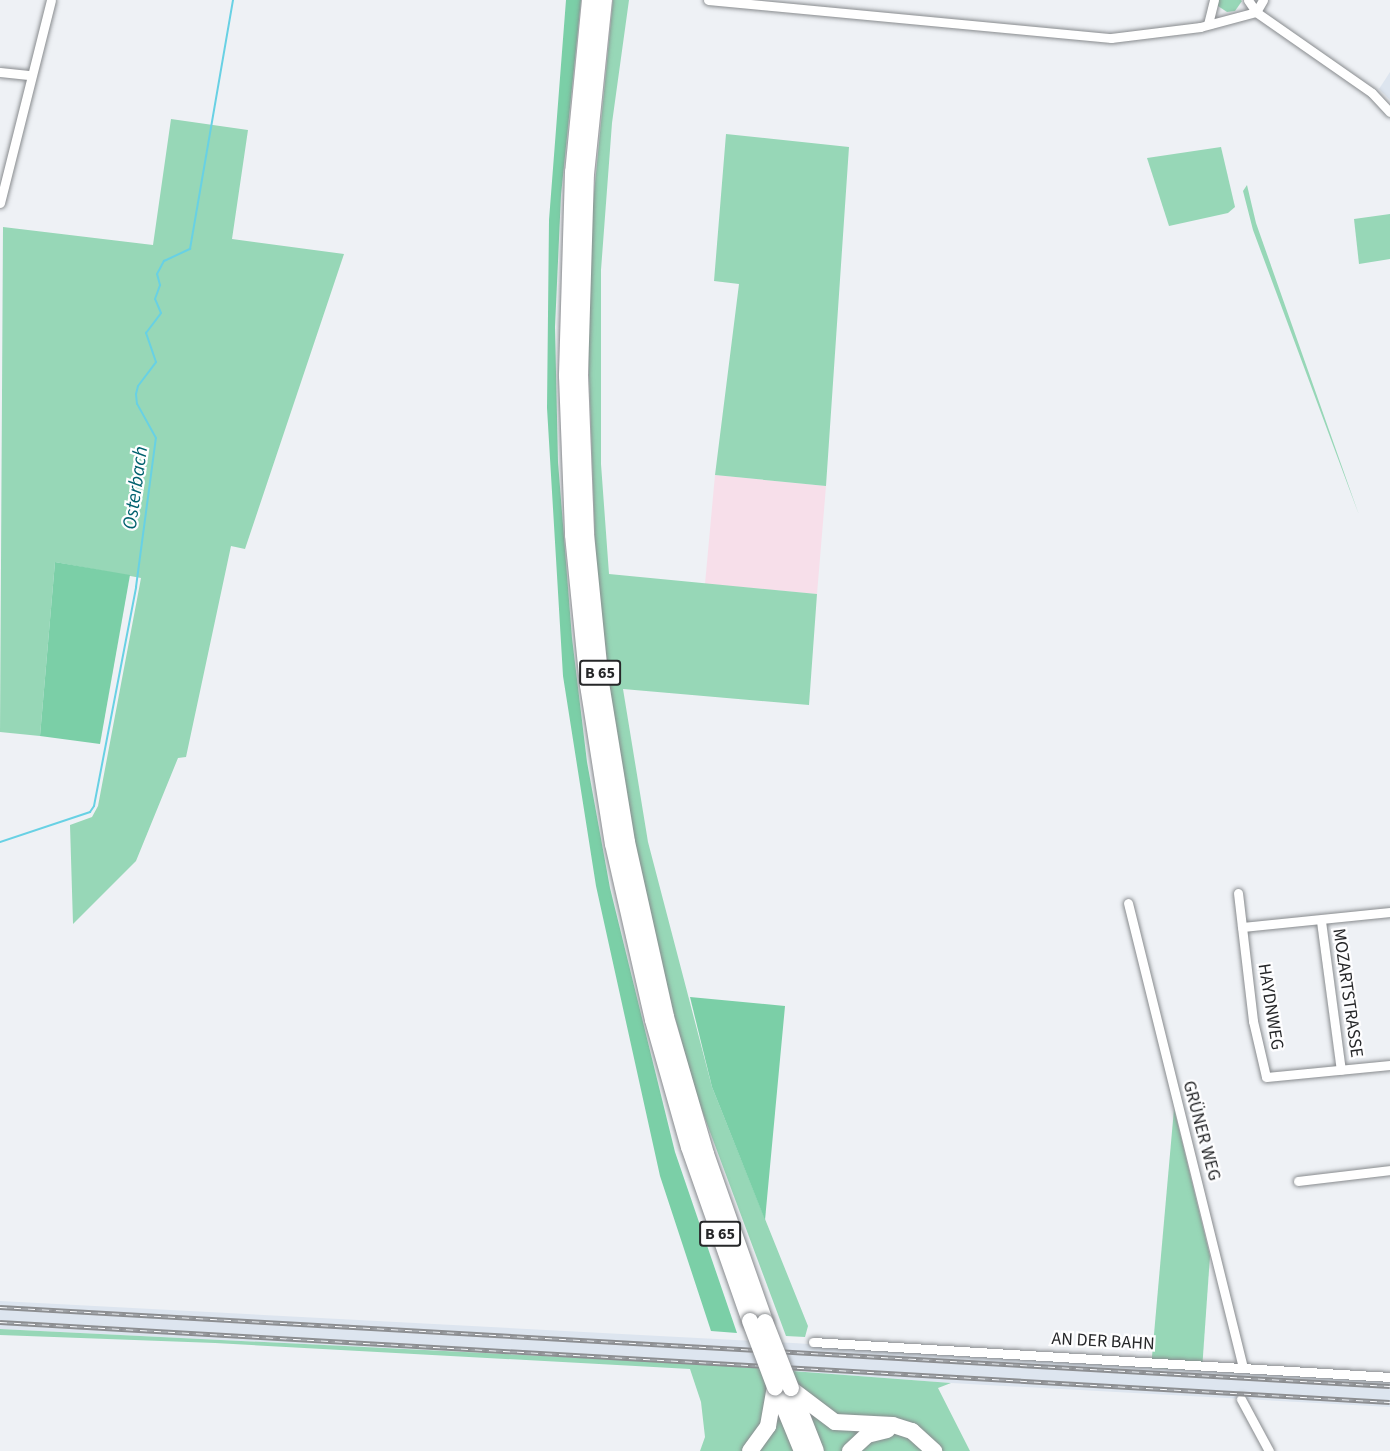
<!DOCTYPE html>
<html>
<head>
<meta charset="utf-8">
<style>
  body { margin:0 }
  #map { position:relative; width:1390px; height:1451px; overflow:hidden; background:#eef1f5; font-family:"Source Sans 3",sans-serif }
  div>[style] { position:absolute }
  .built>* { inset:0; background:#dde5ef }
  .industrial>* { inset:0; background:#f7dfea }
  .green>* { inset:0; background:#97d7b7 }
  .forest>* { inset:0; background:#7bcfa7 }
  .stream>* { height:2px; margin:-1px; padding:0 1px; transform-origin:1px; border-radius:1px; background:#68d1e4 }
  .roads { filter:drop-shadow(0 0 2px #888b8e) drop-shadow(0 0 2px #888b8e) }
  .street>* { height:9px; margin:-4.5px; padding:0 4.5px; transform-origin:4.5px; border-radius:4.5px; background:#fff }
  .highway>* { height:16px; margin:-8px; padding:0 8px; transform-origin:8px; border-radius:8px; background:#fff }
  .rail>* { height:4.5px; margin-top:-2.25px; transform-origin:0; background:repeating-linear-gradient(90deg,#fefeff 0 7px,#8c8e91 0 14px); box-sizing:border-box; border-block:2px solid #8c8e91 }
  .bridges { filter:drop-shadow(0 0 2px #888b8e) drop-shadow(0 0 2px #888b8e) }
  .highway-bridge>* { height:16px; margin:-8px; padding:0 8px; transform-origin:8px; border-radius:8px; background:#fff }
  span { translate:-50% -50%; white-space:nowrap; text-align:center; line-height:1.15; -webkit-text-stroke:4.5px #fefeff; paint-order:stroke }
  .shield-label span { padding:2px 4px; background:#fefeff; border:2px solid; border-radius:4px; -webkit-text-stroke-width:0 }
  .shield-label { font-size:16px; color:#262729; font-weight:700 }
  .street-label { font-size:18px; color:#262729 }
  .water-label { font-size:20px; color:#01616e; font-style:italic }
</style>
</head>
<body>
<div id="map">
  <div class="built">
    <i style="clip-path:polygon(1390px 72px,1390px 100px,1379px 89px)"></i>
    <i style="clip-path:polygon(0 1301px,793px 1343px,1390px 1381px,1390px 1407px,951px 1383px,687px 1363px,0 1329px)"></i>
  </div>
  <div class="industrial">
    <i style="clip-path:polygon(715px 475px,826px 486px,817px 594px,705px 584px)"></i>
  </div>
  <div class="green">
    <i style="clip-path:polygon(613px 0,629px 0,612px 123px,601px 270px,601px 464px,609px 574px,817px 594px,809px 705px,623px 689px,648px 842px,712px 1087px,808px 1326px,805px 1337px,786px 1336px,697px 1097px,663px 974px,635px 843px,613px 715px,596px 565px,588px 347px,592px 214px)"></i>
    <i style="clip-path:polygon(1217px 0,1241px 0,1242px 1px,1235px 11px,1227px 12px,1218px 6px)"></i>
    <i style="clip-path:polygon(171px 119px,248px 130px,232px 239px,344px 254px,245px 549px,231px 546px,186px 757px,178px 758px,136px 861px,73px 924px,70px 825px,92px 817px,98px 806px,141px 578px,55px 562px,40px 736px,0 732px,3px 227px,153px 245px)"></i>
    <i style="clip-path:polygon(726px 134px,849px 147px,826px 486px,715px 475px,739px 284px,714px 281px)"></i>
    <i style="clip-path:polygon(1221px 147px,1235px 207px,1228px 213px,1169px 226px,1147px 158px)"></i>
    <i style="clip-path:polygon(1247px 185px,1256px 223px,1359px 515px,1253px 230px,1243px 191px)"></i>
    <i style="clip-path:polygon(1390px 214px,1390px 259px,1359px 264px,1354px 219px)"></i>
    <i style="clip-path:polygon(1174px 1109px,1210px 1256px,1202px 1370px,1151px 1368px)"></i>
    <i style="clip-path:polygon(0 1329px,687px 1363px,951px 1383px,938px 1388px,970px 1451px,700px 1451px,705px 1437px,701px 1402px,690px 1369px,215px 1343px,0 1335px)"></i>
  </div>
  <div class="forest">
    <i style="clip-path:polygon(566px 0,581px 0,561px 195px,555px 327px,558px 462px,572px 638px,587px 762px,610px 888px,675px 1152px,737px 1333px,711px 1331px,660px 1176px,596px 886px,563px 676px,547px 408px,549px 220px)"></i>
    <i style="clip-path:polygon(55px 562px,130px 575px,100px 744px,40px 736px)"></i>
    <i style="clip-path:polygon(690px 997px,785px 1006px,765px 1220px,712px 1087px)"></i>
  </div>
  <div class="stream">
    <i style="left:0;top:842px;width:95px;rotate:-18.4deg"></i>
    <i style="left:90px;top:812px;width:7px;rotate:-56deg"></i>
    <i style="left:94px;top:806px;width:223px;rotate:-79.1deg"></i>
    <i style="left:136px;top:587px;width:150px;rotate:-82.4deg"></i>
    <i style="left:156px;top:438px;width:39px;rotate:-119deg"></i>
    <i style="left:137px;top:404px;width:10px;rotate:-96deg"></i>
    <i style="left:136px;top:394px;width:8px;rotate:-76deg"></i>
    <i style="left:138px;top:386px;width:30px;rotate:-53deg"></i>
    <i style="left:156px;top:362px;width:31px;rotate:-109deg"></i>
    <i style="left:146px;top:333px;width:25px;rotate:-53deg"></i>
    <i style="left:161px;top:313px;width:15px;rotate:-113deg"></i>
    <i style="left:155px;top:299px;width:15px;rotate:-70deg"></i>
    <i style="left:160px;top:285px;width:11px;rotate:-105deg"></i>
    <i style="left:157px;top:274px;width:15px;rotate:-62deg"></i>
    <i style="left:164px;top:261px;width:29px;rotate:-25deg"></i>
    <i style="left:190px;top:249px;width:253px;rotate:-80.2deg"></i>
  </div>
  <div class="roads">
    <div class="street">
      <i style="left:708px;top:0;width:405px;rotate:5.4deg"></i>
      <i style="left:1111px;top:38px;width:90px;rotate:-7deg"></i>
      <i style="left:1200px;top:27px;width:58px;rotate:-15deg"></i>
      <i style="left:1248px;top:0;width:14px;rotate:56deg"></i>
      <i style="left:1256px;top:12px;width:141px;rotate:34.9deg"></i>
      <i style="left:1372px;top:93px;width:26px;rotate:47deg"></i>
      <i style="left:1256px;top:12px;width:14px;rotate:-60deg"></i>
      <i style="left:1208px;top:24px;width:25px;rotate:-76deg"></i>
      <i style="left:0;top:72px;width:31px;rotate:6deg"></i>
      <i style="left:0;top:203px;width:209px;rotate:-75.9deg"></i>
      <i style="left:1238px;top:893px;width:129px;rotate:83.3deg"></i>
      <i style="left:1253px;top:1021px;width:57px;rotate:76.9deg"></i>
      <i style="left:1266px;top:1077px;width:125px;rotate:-5.5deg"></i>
      <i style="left:1128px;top:903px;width:477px;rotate:76.1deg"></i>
      <i style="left:1321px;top:921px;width:150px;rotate:82.4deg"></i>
      <i style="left:1242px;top:927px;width:149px;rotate:-5.8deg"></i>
      <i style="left:1298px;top:1181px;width:93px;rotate:-6.8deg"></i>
      <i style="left:813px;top:1342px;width:578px;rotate:3.47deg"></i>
      <i style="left:1241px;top:1399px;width:59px;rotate:61.7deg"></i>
    </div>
    <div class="highway">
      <i style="left:590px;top:0;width:173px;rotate:95.6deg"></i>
      <i style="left:573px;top:172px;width:204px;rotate:91.7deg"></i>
      <i style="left:567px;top:376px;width:159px;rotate:87.8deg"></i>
      <i style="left:573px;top:535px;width:151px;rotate:84.3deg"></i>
      <i style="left:588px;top:685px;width:161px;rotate:81.1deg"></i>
      <i style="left:613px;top:844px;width:180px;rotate:77.2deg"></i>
      <i style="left:653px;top:1020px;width:132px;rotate:74.2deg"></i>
      <i style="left:689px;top:1147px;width:184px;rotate:70.7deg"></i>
      <i style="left:604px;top:0;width:174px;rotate:95.9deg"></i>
      <i style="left:586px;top:173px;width:202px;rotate:91.7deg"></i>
      <i style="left:580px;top:375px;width:159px;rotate:87.8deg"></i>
      <i style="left:586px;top:534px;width:150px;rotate:84.3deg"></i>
      <i style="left:601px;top:683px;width:161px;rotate:80.7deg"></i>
      <i style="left:627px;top:842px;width:179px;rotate:77.4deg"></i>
      <i style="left:666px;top:1017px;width:143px;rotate:73.7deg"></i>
      <i style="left:706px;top:1154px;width:178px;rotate:70.6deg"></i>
      <i style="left:776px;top:1388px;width:68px;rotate:67.6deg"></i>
      <i style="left:791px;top:1389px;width:55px;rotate:36.9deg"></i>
      <i style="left:835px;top:1422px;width:58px;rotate:3deg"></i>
      <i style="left:893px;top:1425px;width:20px;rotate:18deg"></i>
      <i style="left:912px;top:1431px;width:30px;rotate:42deg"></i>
      <i style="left:793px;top:1393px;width:62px;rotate:68.4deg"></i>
      <i style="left:750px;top:1451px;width:31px;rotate:-54deg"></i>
      <i style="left:768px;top:1426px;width:40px;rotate:-80deg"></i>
      <i style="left:850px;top:1451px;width:23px;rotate:-43deg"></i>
      <i style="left:867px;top:1435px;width:21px;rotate:-14deg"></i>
    </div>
  </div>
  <div class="rail">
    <i style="left:0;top:1307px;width:1392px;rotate:3.25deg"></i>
    <i style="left:0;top:1322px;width:1392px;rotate:3.29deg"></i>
  </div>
  <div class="bridges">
    <div class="highway-bridge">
      <i style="left:750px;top:1321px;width:71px;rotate:69.3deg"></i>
      <i style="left:765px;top:1322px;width:71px;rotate:68.5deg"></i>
    </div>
  </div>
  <div class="shield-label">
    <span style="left:600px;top:673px">B 65</span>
    <span style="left:720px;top:1234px">B 65</span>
  </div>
  <div class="street-label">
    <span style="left:1347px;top:993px;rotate:82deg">MOZARTSTRASSE</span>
    <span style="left:1270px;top:1007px;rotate:81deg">HAYDNWEG</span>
    <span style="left:1201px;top:1131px;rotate:75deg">GRÜNER WEG</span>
    <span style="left:1103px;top:1342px;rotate:3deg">AN DER BAHN</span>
  </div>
  <div class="water-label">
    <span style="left:136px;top:488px;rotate:-82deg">Osterbach</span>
  </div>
</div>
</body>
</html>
